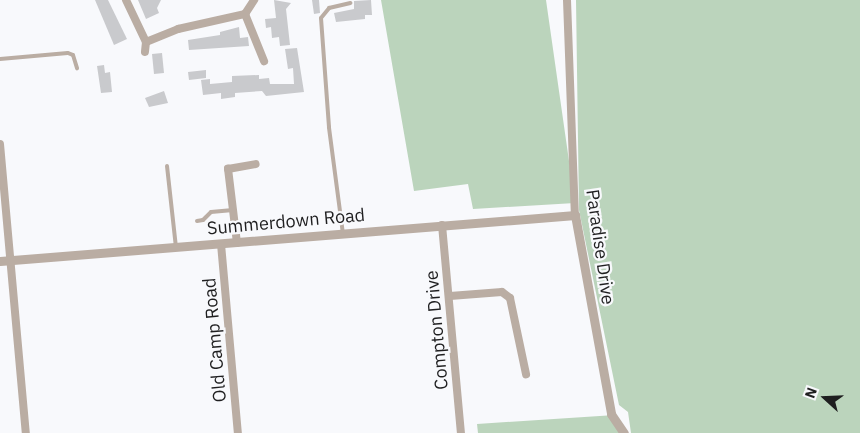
<!DOCTYPE html>
<html>
<head>
<meta charset="utf-8">
<style>
  body { margin:0 }
  #map { position:relative; width:860px; height:433px; overflow:hidden; background:#f8f9fc; font-family:"IBM Plex Sans",sans-serif }
  div>[style] { position:absolute }
  .green>* { inset:0; background:#bbd4bc }
  .building>* { inset:0; background:#c9cacd }
  .service>* { height:4px; margin:-2px; padding:0 2px; transform-origin:2px; border-radius:2px; background:#baada3 }
  .minor>* { height:8px; margin:-4px; padding:0 4px; transform-origin:4px; border-radius:4px; background:#baada3 }
  .tertiary>* { height:9px; margin:-4.5px; padding:0 4.5px; transform-origin:4.5px; border-radius:4.5px; background:#baada3 }
  span { translate:-50% -50%; white-space:nowrap; text-align:center; line-height:1.15; -webkit-text-stroke:4.5px #f8f9fc; paint-order:stroke }
  .street-label { font-size:18px; color:#1f1f20 }
  .north { position:absolute; left:800px; top:373px; width:50px; height:50px; -webkit-text-stroke:4px #f8f9fc; paint-order:stroke; rotate:290deg; font-size:14px; font-weight:700; line-height:20px; text-align:center; color:#1f1f20 }
  .north::after { content:''; display:block; margin:auto; width:18px; height:22px; background:#1f1f20; clip-path:polygon(50% 0,100% 100%,50% 72%,0 100%) }
</style>
</head>
<body>
<div id="map">
  <div class="green">
    <i style="clip-path:polygon(381px 0,546px 0,575px 203px,473px 209px,468px 184px,414px 191px)"></i>
    <i style="clip-path:polygon(576px 0,860px 0,860px 433px,631px 433px,628px 412px,619px 405px,579px 210px)"></i>
    <i style="clip-path:polygon(615px 415px,621px 433px,478px 433px,477px 424px)"></i>
  </div>
  <div class="building">
    <i style="clip-path:polygon(95px 0,108px 0,127px 39px,114px 45px)"></i>
    <i style="clip-path:polygon(138px 0,161px 0,157px 8px,159px 13px,146px 19px)"></i>
    <i style="clip-path:polygon(274px 0,291px 3px,286px 9px,290px 45px,280px 46px,279px 37px,272px 38px,271px 27px,266px 28px,265px 19px,276px 18px)"></i>
    <i style="clip-path:polygon(312px 0,319px 0,320px 13px,314px 14px)"></i>
    <i style="clip-path:polygon(371px 0,372px 15px,365px 15px,365px 19px,336px 22px,334px 13px,354px 9px,354px 1px)"></i>
    <i style="clip-path:polygon(239px 27px,240px 38px,248px 37px,249px 46px,189px 50px,188px 40px,220px 35px,220px 32px)"></i>
    <i style="clip-path:polygon(297px 48px,304px 92px,266px 96px,262px 91px,235px 93px,235px 97px,221px 99px,221px 93px,203px 95px,201px 80px,210px 79px,210px 84px,232px 82px,232px 76px,259px 75px,259px 79px,269px 78px,270px 84px,294px 84px,293px 68px,288px 69px,285px 49px)"></i>
    <i style="clip-path:polygon(162px 53px,164px 73px,154px 74px,152px 54px)"></i>
    <i style="clip-path:polygon(104px 65px,105px 73px,110px 72px,112px 92px,101px 93px,97px 66px)"></i>
    <i style="clip-path:polygon(206px 70px,206px 78px,189px 80px,188px 72px)"></i>
    <i style="clip-path:polygon(164px 91px,168px 103px,149px 107px,145px 98px)"></i>
  </div>
  <div class="service">
    <i style="left:0;top:59px;width:68px;rotate:-5deg"></i>
    <i style="left:68px;top:53px;width:5px;rotate:22deg"></i>
    <i style="left:73px;top:55px;width:14px;rotate:73deg"></i>
    <i style="left:167px;top:166px;width:81px;rotate:83.7deg"></i>
    <i style="left:197px;top:221px;width:6px;rotate:-9deg"></i>
    <i style="left:203px;top:220px;width:11px;rotate:-45deg"></i>
    <i style="left:211px;top:212px;width:22px;rotate:-5deg"></i>
    <i style="left:343px;top:234px;width:108px;rotate:-97.5deg"></i>
    <i style="left:329px;top:127px;width:109px;rotate:-94.2deg"></i>
    <i style="left:321px;top:18px;width:13px;rotate:-51deg"></i>
    <i style="left:329px;top:8px;width:22px;rotate:-13deg"></i>
  </div>
  <div class="minor">
    <i style="left:126px;top:0;width:47px;rotate:64.5deg"></i>
    <i style="left:146px;top:42px;width:10px;rotate:96deg"></i>
    <i style="left:567px;top:0;width:215px;rotate:87.9deg"></i>
    <i style="left:245px;top:14px;width:17px;rotate:-57deg"></i>
    <i style="left:146px;top:42px;width:35px;rotate:-22deg"></i>
    <i style="left:178px;top:29px;width:69px;rotate:-12.6deg"></i>
    <i style="left:245px;top:14px;width:51px;rotate:68deg"></i>
    <i style="left:0;top:144px;width:290px;rotate:84.9deg"></i>
    <i style="left:442px;top:225px;width:209px;rotate:84.8deg"></i>
    <i style="left:237px;top:243px;width:75px;rotate:-96.9deg"></i>
    <i style="left:228px;top:169px;width:28px;rotate:-10deg"></i>
    <i style="left:221px;top:244px;width:190px;rotate:84.9deg"></i>
    <i style="left:450px;top:296px;width:52px;rotate:-4.4deg"></i>
    <i style="left:502px;top:292px;width:10px;rotate:37deg"></i>
    <i style="left:510px;top:298px;width:78px;rotate:78.1deg"></i>
  </div>
  <div class="tertiary">
    <i style="left:0;top:261px;width:577px;rotate:-4.57deg"></i>
    <i style="left:575px;top:215px;width:202px;rotate:79.7deg"></i>
    <i style="left:611px;top:414px;width:23px;rotate:56deg"></i>
  </div>
  <div class="street-label">
    <span style="left:286px;top:222px;rotate:-5deg">Summerdown Road</span>
    <span style="left:600px;top:247px;rotate:82deg">Paradise Drive</span>
    <span style="left:437px;top:330px;rotate:-95deg">Compton Drive</span>
    <span style="left:215px;top:340px;rotate:-95deg">Old Camp Road</span>
  </div>
  <div class="north">N</div>
</div>
</body>
</html>
